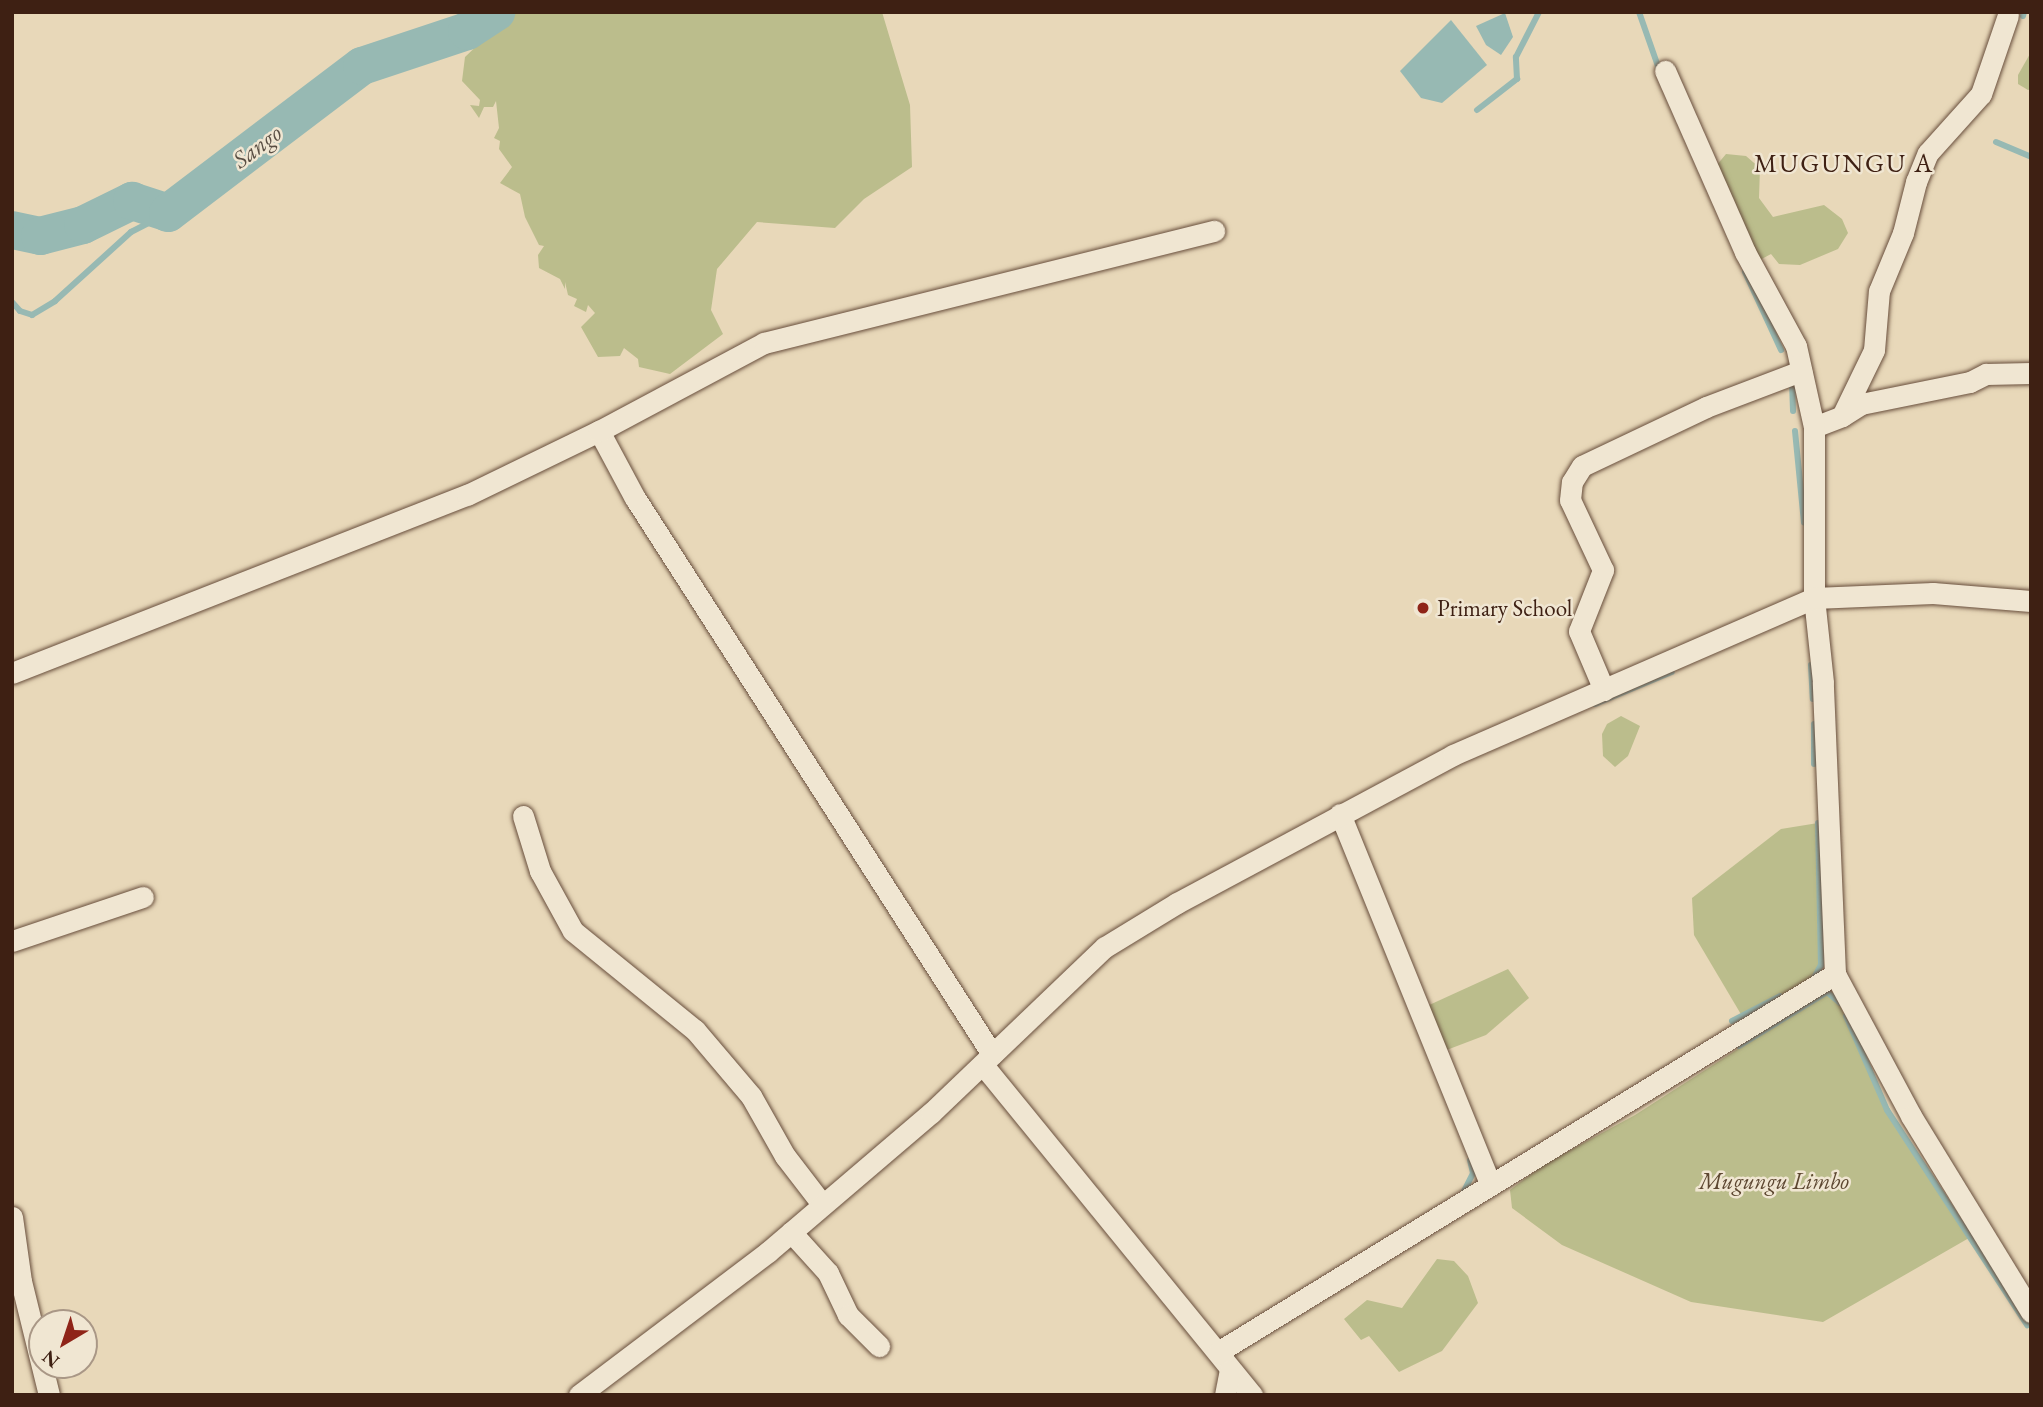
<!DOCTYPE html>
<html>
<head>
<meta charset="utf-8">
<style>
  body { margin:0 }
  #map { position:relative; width:2043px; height:1407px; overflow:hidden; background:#e8d8b9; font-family:"EB Garamond",serif }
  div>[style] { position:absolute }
  .green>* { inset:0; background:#bbbd8c }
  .water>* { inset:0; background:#97b9b3 }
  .stream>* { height:6px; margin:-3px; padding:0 3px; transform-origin:3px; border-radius:3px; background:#97b9b3 }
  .river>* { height:38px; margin:-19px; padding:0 19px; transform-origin:19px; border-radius:19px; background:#97b9b3 }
  .roads { filter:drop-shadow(0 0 2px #684e3c) drop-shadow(0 0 2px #684e3c) }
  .minor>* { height:21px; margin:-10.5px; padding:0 10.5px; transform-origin:10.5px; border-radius:10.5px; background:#f0e6d2 }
  .dots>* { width:19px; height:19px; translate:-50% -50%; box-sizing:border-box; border:4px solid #f0e6d2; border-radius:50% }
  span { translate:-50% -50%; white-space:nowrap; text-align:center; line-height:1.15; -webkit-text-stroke:5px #f0e6d2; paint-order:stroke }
  .poi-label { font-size:23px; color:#3e2013 }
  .left { translate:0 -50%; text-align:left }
  .park-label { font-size:23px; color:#5d4731; font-style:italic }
  .water-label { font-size:24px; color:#594e43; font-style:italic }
  .quarter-label { font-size:26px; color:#3e2013; letter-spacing:2px }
  .frame { position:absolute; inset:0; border:14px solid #3e2013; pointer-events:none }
  .north { position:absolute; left:28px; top:1309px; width:70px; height:70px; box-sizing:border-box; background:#f0e6d2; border:2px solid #a99786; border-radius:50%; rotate:219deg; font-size:19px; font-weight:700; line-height:28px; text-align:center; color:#3e2013 }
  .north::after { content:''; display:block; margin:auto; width:24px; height:32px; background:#8f2418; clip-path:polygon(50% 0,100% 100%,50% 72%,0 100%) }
</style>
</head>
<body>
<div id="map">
  <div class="green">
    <i style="clip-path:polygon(515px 12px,882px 12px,910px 105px,912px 167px,864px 199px,835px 228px,757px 222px,717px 269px,711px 310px,723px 334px,670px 374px,639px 367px,638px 359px,624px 348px,620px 356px,598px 357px,581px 327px,595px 313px,588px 305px,586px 312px,574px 306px,577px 299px,568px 295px,565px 282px,565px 289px,560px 279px,539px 268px,538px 255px,544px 246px,539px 245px,525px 217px,520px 194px,500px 183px,512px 167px,499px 149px,500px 141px,494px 138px,499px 128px,496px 101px,493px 107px,484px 107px,479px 118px,470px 105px,479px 106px,480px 100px,462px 81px,465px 57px,485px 38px,475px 30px)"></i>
    <i style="clip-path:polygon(2031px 52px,2031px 89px,2028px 90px,2018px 84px,2018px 75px)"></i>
    <i style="clip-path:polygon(1726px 154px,1746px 156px,1760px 168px,1759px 198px,1773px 217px,1824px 205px,1842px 219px,1848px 233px,1838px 249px,1800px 265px,1779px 264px,1771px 254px,1758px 261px,1716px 166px)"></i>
    <i style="clip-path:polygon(1621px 716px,1640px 726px,1628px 756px,1615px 767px,1603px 756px,1602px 734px,1607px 724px)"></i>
    <i style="clip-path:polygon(1818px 823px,1821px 965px,1816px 976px,1742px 1016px,1694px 935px,1692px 898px,1781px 829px)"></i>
    <i style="clip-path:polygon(1508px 969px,1529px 998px,1486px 1035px,1444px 1051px,1427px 1006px)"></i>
    <i style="clip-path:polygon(1827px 992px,1837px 998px,1886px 1111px,1969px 1238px,1823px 1322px,1691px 1302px,1562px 1245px,1512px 1208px,1510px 1190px,1545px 1164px,1635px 1115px)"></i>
    <i style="clip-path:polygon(1437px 1259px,1454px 1261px,1468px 1276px,1478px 1303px,1442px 1351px,1399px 1372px,1369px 1336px,1361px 1340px,1344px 1319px,1367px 1300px,1402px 1308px)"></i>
  </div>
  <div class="water">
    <i style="clip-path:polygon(1505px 13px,1513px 37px,1501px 55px,1486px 45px,1476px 26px)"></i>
    <i style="clip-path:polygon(1451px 20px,1487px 65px,1442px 103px,1421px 98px,1400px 71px)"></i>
  </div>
  <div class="stream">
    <i style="left:1639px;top:12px;width:60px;rotate:70.7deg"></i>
    <i style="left:2023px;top:16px;width:4px;rotate:-76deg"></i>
    <i style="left:1477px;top:110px;width:51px;rotate:-37.8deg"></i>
    <i style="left:1517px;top:79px;width:22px;rotate:-93deg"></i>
    <i style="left:1516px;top:57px;width:51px;rotate:-62.9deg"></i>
    <i style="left:1996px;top:142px;width:38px;rotate:23deg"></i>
    <i style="left:1745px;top:272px;width:86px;rotate:65.2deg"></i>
    <i style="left:12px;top:302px;width:12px;rotate:48deg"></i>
    <i style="left:20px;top:311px;width:13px;rotate:18deg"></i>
    <i style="left:32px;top:315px;width:27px;rotate:-31deg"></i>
    <i style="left:55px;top:301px;width:103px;rotate:-42.2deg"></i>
    <i style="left:131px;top:232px;width:42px;rotate:-27.2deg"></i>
    <i style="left:1792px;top:382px;width:29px;rotate:88deg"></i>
    <i style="left:1795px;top:431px;width:92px;rotate:84.4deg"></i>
    <i style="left:1811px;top:665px;width:34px;rotate:87deg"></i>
    <i style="left:1595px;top:704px;width:83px;rotate:-22.6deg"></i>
    <i style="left:1814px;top:764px;width:40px;rotate:-90deg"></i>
    <i style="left:1814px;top:978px;width:15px;rotate:-62deg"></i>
    <i style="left:1821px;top:965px;width:142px;rotate:-91.2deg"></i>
    <i style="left:1846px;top:1016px;width:103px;rotate:66.4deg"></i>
    <i style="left:1887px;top:1110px;width:257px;rotate:56.9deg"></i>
    <i style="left:1732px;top:1021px;width:54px;rotate:-27.5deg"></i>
    <i style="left:1739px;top:1046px;width:103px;rotate:-31.5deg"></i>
    <i style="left:1827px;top:992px;width:17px;rotate:40deg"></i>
    <i style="left:1464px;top:1191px;width:20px;rotate:-63deg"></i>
    <i style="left:1473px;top:1173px;width:13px;rotate:-103deg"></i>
  </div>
  <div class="river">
    <i style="left:12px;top:230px;width:29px;rotate:12deg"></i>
    <i style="left:40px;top:236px;width:44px;rotate:-14.3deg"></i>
    <i style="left:83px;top:225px;width:55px;rotate:-26.1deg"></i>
    <i style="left:132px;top:201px;width:38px;rotate:18deg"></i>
    <i style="left:168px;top:213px;width:243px;rotate:-37.2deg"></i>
    <i style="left:362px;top:66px;width:111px;rotate:-18.4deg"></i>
    <i style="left:467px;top:31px;width:35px;rotate:-33deg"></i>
  </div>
  <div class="roads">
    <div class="minor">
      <i style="left:1842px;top:416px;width:22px;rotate:-32deg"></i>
      <i style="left:1861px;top:404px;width:111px;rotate:-11.4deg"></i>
      <i style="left:1970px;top:382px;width:18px;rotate:-27deg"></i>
      <i style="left:1986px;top:374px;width:45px;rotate:-1.3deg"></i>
      <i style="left:1814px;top:427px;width:30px;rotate:-21deg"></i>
      <i style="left:1842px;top:416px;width:73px;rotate:-64.1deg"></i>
      <i style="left:1874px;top:350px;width:59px;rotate:-85.2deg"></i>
      <i style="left:1879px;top:291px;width:63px;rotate:-67.5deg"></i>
      <i style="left:1903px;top:233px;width:53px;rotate:-75.7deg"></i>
      <i style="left:1916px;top:182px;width:31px;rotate:-68deg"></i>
      <i style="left:1928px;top:153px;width:79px;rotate:-48.1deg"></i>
      <i style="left:1981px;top:94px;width:83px;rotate:-71.1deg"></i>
      <i style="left:599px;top:431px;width:76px;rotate:61.8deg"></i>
      <i style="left:635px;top:498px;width:661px;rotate:57.3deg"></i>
      <i style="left:12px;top:673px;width:489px;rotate:-21.4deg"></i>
      <i style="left:467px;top:495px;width:147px;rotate:-25.9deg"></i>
      <i style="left:599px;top:431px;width:187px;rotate:-28.1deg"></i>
      <i style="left:764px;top:343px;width:464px;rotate:-14deg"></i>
      <i style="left:1604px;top:690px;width:64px;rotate:-113deg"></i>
      <i style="left:1579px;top:631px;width:66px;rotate:-68.5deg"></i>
      <i style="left:1603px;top:570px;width:77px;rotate:-115.2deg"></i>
      <i style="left:1570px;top:500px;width:18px;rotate:-84deg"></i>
      <i style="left:1572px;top:482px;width:19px;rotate:-58deg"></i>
      <i style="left:1582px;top:466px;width:137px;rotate:-25.4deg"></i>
      <i style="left:1706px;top:407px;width:102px;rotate:-20.8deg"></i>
      <i style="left:1340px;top:814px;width:399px;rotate:67.9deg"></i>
      <i style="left:523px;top:816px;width:58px;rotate:72.8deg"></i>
      <i style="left:540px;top:871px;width:68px;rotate:61.2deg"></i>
      <i style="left:573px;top:931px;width:157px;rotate:39.1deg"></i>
      <i style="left:695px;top:1030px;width:87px;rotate:49.7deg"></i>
      <i style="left:751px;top:1096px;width:69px;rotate:60.5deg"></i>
      <i style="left:785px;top:1156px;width:61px;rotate:52.4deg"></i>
      <i style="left:12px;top:941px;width:138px;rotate:-18.6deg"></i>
      <i style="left:1835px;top:974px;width:161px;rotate:61.8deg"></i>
      <i style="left:1911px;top:1116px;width:230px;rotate:58.5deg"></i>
      <i style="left:983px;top:1065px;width:426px;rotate:50.8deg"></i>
      <i style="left:12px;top:1217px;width:65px;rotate:82deg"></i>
      <i style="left:21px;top:1281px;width:117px;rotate:76.2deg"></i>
      <i style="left:791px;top:1232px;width:55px;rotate:47.9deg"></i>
      <i style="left:828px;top:1273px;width:47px;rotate:64.5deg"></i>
      <i style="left:848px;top:1315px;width:44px;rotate:45deg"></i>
      <i style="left:1218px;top:1352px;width:724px;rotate:-31.49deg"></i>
      <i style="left:1835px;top:974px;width:292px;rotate:-92.4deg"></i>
      <i style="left:1823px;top:682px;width:84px;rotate:-96.1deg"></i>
      <i style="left:1814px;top:598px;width:171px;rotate:-90deg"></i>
      <i style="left:1814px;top:427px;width:83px;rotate:-102.5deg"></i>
      <i style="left:1796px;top:346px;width:107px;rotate:-118.5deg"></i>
      <i style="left:1745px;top:252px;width:198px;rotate:-113.8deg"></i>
      <i style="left:579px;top:1395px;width:237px;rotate:-37.1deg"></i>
      <i style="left:768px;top:1252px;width:214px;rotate:-40.5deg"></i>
      <i style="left:931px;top:1113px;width:240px;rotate:-43.7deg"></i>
      <i style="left:1105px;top:947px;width:84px;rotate:-31.4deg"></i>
      <i style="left:1177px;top:903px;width:313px;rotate:-28.2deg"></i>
      <i style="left:1453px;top:755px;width:394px;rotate:-23.5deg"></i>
      <i style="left:1814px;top:598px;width:119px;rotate:-2.4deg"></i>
      <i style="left:1933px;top:593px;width:98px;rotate:4.7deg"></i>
      <i style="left:1225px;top:1395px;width:25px;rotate:-79deg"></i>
    </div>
  </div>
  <div class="dots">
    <i style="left:1423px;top:608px;background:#8f2418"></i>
  </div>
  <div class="poi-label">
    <span class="left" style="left:1437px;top:608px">Primary School</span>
  </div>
  <div class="park-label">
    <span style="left:1774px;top:1181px">Mugungu Limbo</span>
  </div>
  <div class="water-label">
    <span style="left:257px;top:146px;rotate:-37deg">Sango</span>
  </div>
  <div class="quarter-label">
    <span style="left:1844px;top:164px">MUGUNGU A</span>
  </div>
  <div class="frame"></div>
  <div class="north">N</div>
</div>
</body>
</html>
